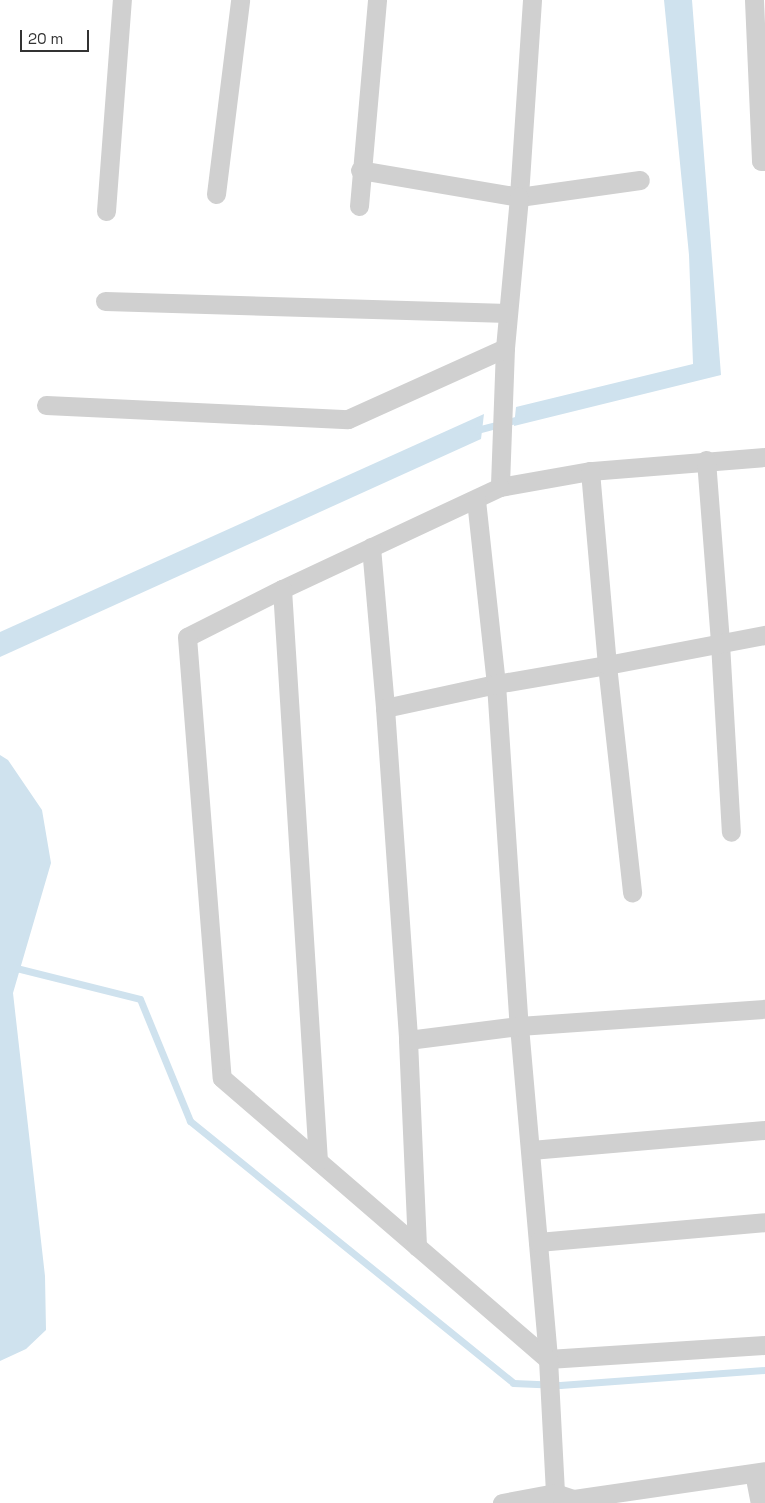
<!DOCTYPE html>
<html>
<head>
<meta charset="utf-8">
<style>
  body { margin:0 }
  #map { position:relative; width:765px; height:1503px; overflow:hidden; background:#fff; font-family:"Space Grotesk",sans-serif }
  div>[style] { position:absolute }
  .water>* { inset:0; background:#cfe2ee }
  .stream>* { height:7px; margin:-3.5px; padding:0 3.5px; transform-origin:3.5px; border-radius:3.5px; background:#cfe2ee }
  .minor>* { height:19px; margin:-9.5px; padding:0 9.5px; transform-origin:9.5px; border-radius:9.5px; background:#d0d0d0 }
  span { translate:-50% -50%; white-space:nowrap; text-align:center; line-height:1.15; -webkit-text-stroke:5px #fff; paint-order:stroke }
  .scale { position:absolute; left:20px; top:30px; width:69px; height:22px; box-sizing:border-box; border:2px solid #333; border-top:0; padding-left:6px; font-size:15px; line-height:18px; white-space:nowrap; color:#333; -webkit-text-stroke:4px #fff; paint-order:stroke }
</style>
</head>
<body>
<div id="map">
  <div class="water">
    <i style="clip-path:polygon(664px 0,692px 0,721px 375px,514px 426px,516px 407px,693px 364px,689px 255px)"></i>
    <i style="clip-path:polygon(484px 414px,481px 439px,0 657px,0 632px)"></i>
    <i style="clip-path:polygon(0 755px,8px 760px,42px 810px,51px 863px,13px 993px,45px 1276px,46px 1330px,26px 1349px,0 1361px)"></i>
  </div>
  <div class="stream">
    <i style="left:473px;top:431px;width:52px;rotate:-14.6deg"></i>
    <i style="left:0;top:964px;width:144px;rotate:14deg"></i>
    <i style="left:140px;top:999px;width:132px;rotate:67.7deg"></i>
    <i style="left:190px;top:1121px;width:416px;rotate:39deg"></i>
    <i style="left:513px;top:1383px;width:47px;rotate:2.4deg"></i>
    <i style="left:560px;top:1385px;width:206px;rotate:-4.2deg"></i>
  </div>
  <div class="minor">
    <i style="left:532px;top:0;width:197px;rotate:93.8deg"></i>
    <i style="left:519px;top:197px;width:122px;rotate:-8deg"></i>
    <i style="left:754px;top:0;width:161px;rotate:87.5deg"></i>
    <i style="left:761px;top:161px;width:4px"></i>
    <i style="left:360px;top:170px;width:161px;rotate:9.6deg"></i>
    <i style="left:519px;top:197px;width:152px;rotate:95.3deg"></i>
    <i style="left:505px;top:348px;width:139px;rotate:92.1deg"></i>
    <i style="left:216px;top:194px;width:195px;rotate:-82.9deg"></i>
    <i style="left:359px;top:206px;width:207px;rotate:-85deg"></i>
    <i style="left:106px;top:211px;width:212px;rotate:-85.7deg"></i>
    <i style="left:105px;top:301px;width:403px;rotate:1.7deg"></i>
    <i style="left:46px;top:405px;width:302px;rotate:2.7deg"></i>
    <i style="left:348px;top:419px;width:172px;rotate:-24.3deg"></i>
    <i style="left:765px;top:457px;width:176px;rotate:175.4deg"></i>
    <i style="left:590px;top:471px;width:91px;rotate:169.9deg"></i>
    <i style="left:500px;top:487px;width:241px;rotate:154.9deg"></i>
    <i style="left:282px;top:589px;width:106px;rotate:153.2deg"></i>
    <i style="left:187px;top:637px;width:442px;rotate:85.5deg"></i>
    <i style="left:222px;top:1078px;width:430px;rotate:40.8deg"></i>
    <i style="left:548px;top:1359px;width:217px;rotate:-3.7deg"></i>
    <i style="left:706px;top:460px;width:184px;rotate:85.6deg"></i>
    <i style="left:720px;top:643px;width:189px;rotate:86.7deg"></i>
    <i style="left:590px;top:471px;width:195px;rotate:85deg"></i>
    <i style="left:607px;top:665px;width:229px;rotate:83.7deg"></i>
    <i style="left:476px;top:500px;width:185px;rotate:83.8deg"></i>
    <i style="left:496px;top:684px;width:343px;rotate:86.2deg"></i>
    <i style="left:519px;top:1026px;width:334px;rotate:85deg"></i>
    <i style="left:548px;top:1359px;width:134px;rotate:87deg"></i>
    <i style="left:555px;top:1493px;width:54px;rotate:169.3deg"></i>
    <i style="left:371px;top:547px;width:162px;rotate:85deg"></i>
    <i style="left:385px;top:708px;width:333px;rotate:86deg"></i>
    <i style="left:408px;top:1040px;width:207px;rotate:87.5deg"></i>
    <i style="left:282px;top:589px;width:573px;rotate:86.4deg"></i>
    <i style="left:385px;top:708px;width:114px;rotate:-12.2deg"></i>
    <i style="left:496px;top:684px;width:113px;rotate:-9.7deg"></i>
    <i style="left:607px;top:665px;width:161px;rotate:-10.8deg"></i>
    <i style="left:408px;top:1040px;width:112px;rotate:-7.2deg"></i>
    <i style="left:519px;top:1026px;width:247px;rotate:-4deg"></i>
    <i style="left:531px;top:1150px;width:235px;rotate:-4.9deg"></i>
    <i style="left:538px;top:1242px;width:228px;rotate:-5deg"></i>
    <i style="left:754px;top:1473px;width:31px;rotate:79deg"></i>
    <i style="left:555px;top:1493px;width:20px;rotate:18deg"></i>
    <i style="left:574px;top:1499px;width:193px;rotate:-8.3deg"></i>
  </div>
  <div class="scale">20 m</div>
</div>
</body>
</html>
